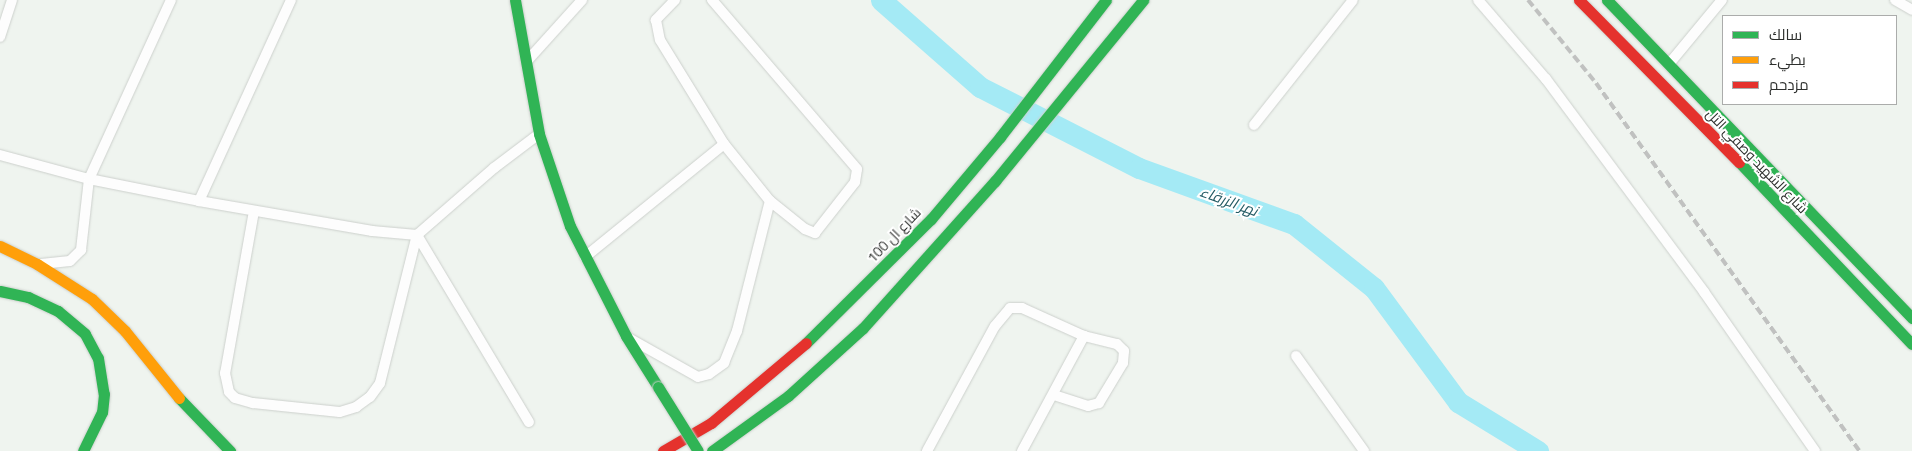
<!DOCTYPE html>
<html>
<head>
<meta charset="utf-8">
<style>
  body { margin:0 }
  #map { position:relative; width:1912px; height:451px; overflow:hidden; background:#eff4ef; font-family:"Titillium Web",Cairo,sans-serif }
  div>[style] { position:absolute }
  .river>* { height:21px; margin:-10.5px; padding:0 10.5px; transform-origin:10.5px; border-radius:10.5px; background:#a4eaf5 }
  .roads { filter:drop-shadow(0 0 1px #ccd0cc) drop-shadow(0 0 1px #ccd0cc) }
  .street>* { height:10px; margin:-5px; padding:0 5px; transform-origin:5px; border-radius:5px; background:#fdfdfd }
  .fast>* { height:11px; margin:-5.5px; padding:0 5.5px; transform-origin:5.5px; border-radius:5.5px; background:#30b455 }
  .slow>* { height:11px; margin:-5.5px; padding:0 5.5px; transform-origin:5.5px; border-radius:5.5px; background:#ff9f0a }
  .jam>* { height:11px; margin:-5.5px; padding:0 5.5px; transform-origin:5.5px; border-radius:5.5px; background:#e5322d }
  .rail>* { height:4px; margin-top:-2px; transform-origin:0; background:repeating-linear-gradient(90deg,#c0c1c0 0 8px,transparent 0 12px) }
  .bridges { filter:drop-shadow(0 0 1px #ccd0cc) drop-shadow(0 0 1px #ccd0cc) }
  .fast-bridge>* { height:11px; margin:-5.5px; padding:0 5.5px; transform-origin:5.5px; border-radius:5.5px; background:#30b455 }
  span { translate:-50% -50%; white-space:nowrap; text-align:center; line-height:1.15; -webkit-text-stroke:4px #fff; paint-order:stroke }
  .street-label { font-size:14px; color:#2d2f2d }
  .water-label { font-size:15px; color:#225a63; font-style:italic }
  .legend { position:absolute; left:1722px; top:15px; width:175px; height:90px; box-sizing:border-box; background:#fff; border:1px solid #abacab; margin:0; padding:6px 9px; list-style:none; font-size:15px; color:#2d2f2d }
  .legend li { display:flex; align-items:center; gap:10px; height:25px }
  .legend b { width:25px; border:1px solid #abacab }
</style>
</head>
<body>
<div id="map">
  <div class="river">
    <i style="left:881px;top:0;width:132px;rotate:41.3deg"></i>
    <i style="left:980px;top:87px;width:178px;rotate:27deg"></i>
    <i style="left:1139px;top:168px;width:165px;rotate:19.9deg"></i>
    <i style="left:1294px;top:224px;width:102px;rotate:38.7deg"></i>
    <i style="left:1374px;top:288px;width:142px;rotate:53.6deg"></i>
    <i style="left:1458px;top:402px;width:94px;rotate:31.5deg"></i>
  </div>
  <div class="roads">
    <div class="street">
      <i style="left:675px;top:0;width:28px;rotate:134deg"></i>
      <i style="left:656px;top:20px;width:20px;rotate:79deg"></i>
      <i style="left:660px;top:40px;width:122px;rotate:58.4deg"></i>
      <i style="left:724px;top:144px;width:73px;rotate:51.1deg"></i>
      <i style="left:770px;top:201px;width:45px;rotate:38.7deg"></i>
      <i style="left:805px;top:229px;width:11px;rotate:22deg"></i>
      <i style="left:815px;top:233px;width:65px;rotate:-51.9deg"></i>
      <i style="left:855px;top:182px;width:13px;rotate:-81deg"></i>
      <i style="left:857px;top:169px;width:223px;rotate:-130.6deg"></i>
      <i style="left:1478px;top:0;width:104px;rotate:49.3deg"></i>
      <i style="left:1546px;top:79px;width:265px;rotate:53.4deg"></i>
      <i style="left:1704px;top:292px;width:194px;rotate:55.1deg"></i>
      <i style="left:1895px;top:0;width:20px;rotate:30deg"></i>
      <i style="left:0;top:37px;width:39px;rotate:-72deg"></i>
      <i style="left:528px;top:60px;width:81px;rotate:-48deg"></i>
      <i style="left:1669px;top:64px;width:83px;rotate:-50.4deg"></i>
      <i style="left:1254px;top:125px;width:159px;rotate:-51.6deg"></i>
      <i style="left:0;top:155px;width:92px;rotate:15.1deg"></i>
      <i style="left:89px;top:179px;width:112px;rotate:11.3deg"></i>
      <i style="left:199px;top:201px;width:176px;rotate:9.8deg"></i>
      <i style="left:372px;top:231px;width:45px;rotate:5.1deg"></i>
      <i style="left:417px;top:235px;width:102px;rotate:-41deg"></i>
      <i style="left:494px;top:168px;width:56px;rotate:-37.1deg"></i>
      <i style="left:199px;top:201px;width:221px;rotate:-65.4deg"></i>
      <i style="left:254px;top:211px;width:165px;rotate:100.1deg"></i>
      <i style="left:225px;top:373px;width:19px;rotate:78deg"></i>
      <i style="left:229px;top:392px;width:8px;rotate:45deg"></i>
      <i style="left:235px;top:398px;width:19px;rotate:16deg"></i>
      <i style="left:253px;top:403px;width:87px;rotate:5.9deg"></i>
      <i style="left:340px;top:412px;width:17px;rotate:-17deg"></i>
      <i style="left:356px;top:407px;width:17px;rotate:-36deg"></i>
      <i style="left:370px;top:397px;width:17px;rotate:-54deg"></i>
      <i style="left:380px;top:383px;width:153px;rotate:-76deg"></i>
      <i style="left:417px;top:235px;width:218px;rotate:59.1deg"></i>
      <i style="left:585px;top:257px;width:179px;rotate:-39.1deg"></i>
      <i style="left:41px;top:264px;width:29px;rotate:-6deg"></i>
      <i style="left:70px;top:261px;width:16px;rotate:-45deg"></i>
      <i style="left:81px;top:250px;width:71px;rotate:-83.6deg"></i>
      <i style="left:89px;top:179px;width:197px;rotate:-65.4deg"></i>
      <i style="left:627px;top:337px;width:81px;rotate:29.4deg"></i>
      <i style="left:698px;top:377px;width:11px;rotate:-15deg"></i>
      <i style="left:709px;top:374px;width:19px;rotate:-36deg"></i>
      <i style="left:724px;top:363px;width:35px;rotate:-68deg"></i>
      <i style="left:737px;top:331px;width:134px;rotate:-75.8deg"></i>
      <i style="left:1296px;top:356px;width:117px;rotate:54.4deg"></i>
      <i style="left:927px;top:451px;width:142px;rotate:-61.5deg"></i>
      <i style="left:995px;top:326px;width:23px;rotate:-50deg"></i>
      <i style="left:1010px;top:308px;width:12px"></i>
      <i style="left:1022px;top:308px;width:68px;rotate:24.3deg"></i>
      <i style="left:1084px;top:336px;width:34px;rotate:14deg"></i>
      <i style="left:1117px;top:344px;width:10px;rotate:45deg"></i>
      <i style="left:1124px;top:351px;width:12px;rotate:95deg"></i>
      <i style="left:1123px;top:363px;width:47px;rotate:121deg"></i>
      <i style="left:1099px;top:403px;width:11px;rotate:165deg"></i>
      <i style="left:1088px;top:406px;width:35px;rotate:-162deg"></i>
      <i style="left:1022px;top:451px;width:131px;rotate:-61.7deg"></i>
    </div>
    <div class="fast">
      <i style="left:515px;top:0;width:136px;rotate:79.8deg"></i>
      <i style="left:539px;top:134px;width:97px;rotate:71.4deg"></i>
      <i style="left:570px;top:226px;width:123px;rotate:63deg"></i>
      <i style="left:626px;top:336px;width:60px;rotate:57.9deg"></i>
      <i style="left:1607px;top:0;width:441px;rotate:46.2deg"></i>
      <i style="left:1739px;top:162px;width:251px;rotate:46.5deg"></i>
      <i style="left:0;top:291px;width:29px;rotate:12deg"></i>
      <i style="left:28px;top:297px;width:33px;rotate:25deg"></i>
      <i style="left:58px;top:311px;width:35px;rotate:40deg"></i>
      <i style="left:85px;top:334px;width:27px;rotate:62deg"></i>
      <i style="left:98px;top:358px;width:36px;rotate:81deg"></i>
      <i style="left:104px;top:394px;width:18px;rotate:96deg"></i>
      <i style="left:102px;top:412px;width:43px;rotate:116deg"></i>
      <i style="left:806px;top:343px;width:176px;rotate:-44.8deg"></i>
      <i style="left:931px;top:219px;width:107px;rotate:-49.9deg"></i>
      <i style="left:1000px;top:137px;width:173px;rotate:-52.3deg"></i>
      <i style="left:179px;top:398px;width:74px;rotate:46.1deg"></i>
      <i style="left:712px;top:451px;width:94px;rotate:-35.9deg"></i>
      <i style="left:788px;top:396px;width:101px;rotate:-42.2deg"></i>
      <i style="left:863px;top:328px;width:198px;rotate:-48.1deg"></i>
      <i style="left:995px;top:181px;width:234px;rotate:-50.7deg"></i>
    </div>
    <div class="slow">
      <i style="left:0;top:246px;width:41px;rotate:25.9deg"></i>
      <i style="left:37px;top:264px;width:65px;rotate:32.5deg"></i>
      <i style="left:92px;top:299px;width:46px;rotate:44.1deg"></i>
      <i style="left:125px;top:331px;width:86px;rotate:51.1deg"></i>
    </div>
    <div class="jam">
      <i style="left:1579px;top:0;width:228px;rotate:45.4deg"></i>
      <i style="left:663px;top:451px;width:56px;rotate:-30.3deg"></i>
      <i style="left:711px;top:423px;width:124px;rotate:-40.1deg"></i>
    </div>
  </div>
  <div class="rail">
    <i style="left:1528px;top:0;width:107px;rotate:50.7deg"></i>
    <i style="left:1596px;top:83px;width:452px;rotate:54.4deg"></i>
  </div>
  <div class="bridges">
    <div class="fast-bridge">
      <i style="left:658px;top:387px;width:75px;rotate:58deg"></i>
    </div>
  </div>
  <div class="street-label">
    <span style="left:1757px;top:161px;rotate:46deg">شارع الشهيد وصفي التل</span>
    <span style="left:894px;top:235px;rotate:-46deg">شارع ال 100</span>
  </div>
  <div class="water-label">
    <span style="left:1229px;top:201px;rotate:20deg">نهر الزرقاء</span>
  </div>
  <ul class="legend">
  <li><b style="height:6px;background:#30b455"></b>سالك</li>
  <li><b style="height:6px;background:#ff9f0a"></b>بطيء</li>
  <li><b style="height:6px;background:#e5322d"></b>مزدحم</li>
  </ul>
</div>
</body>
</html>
